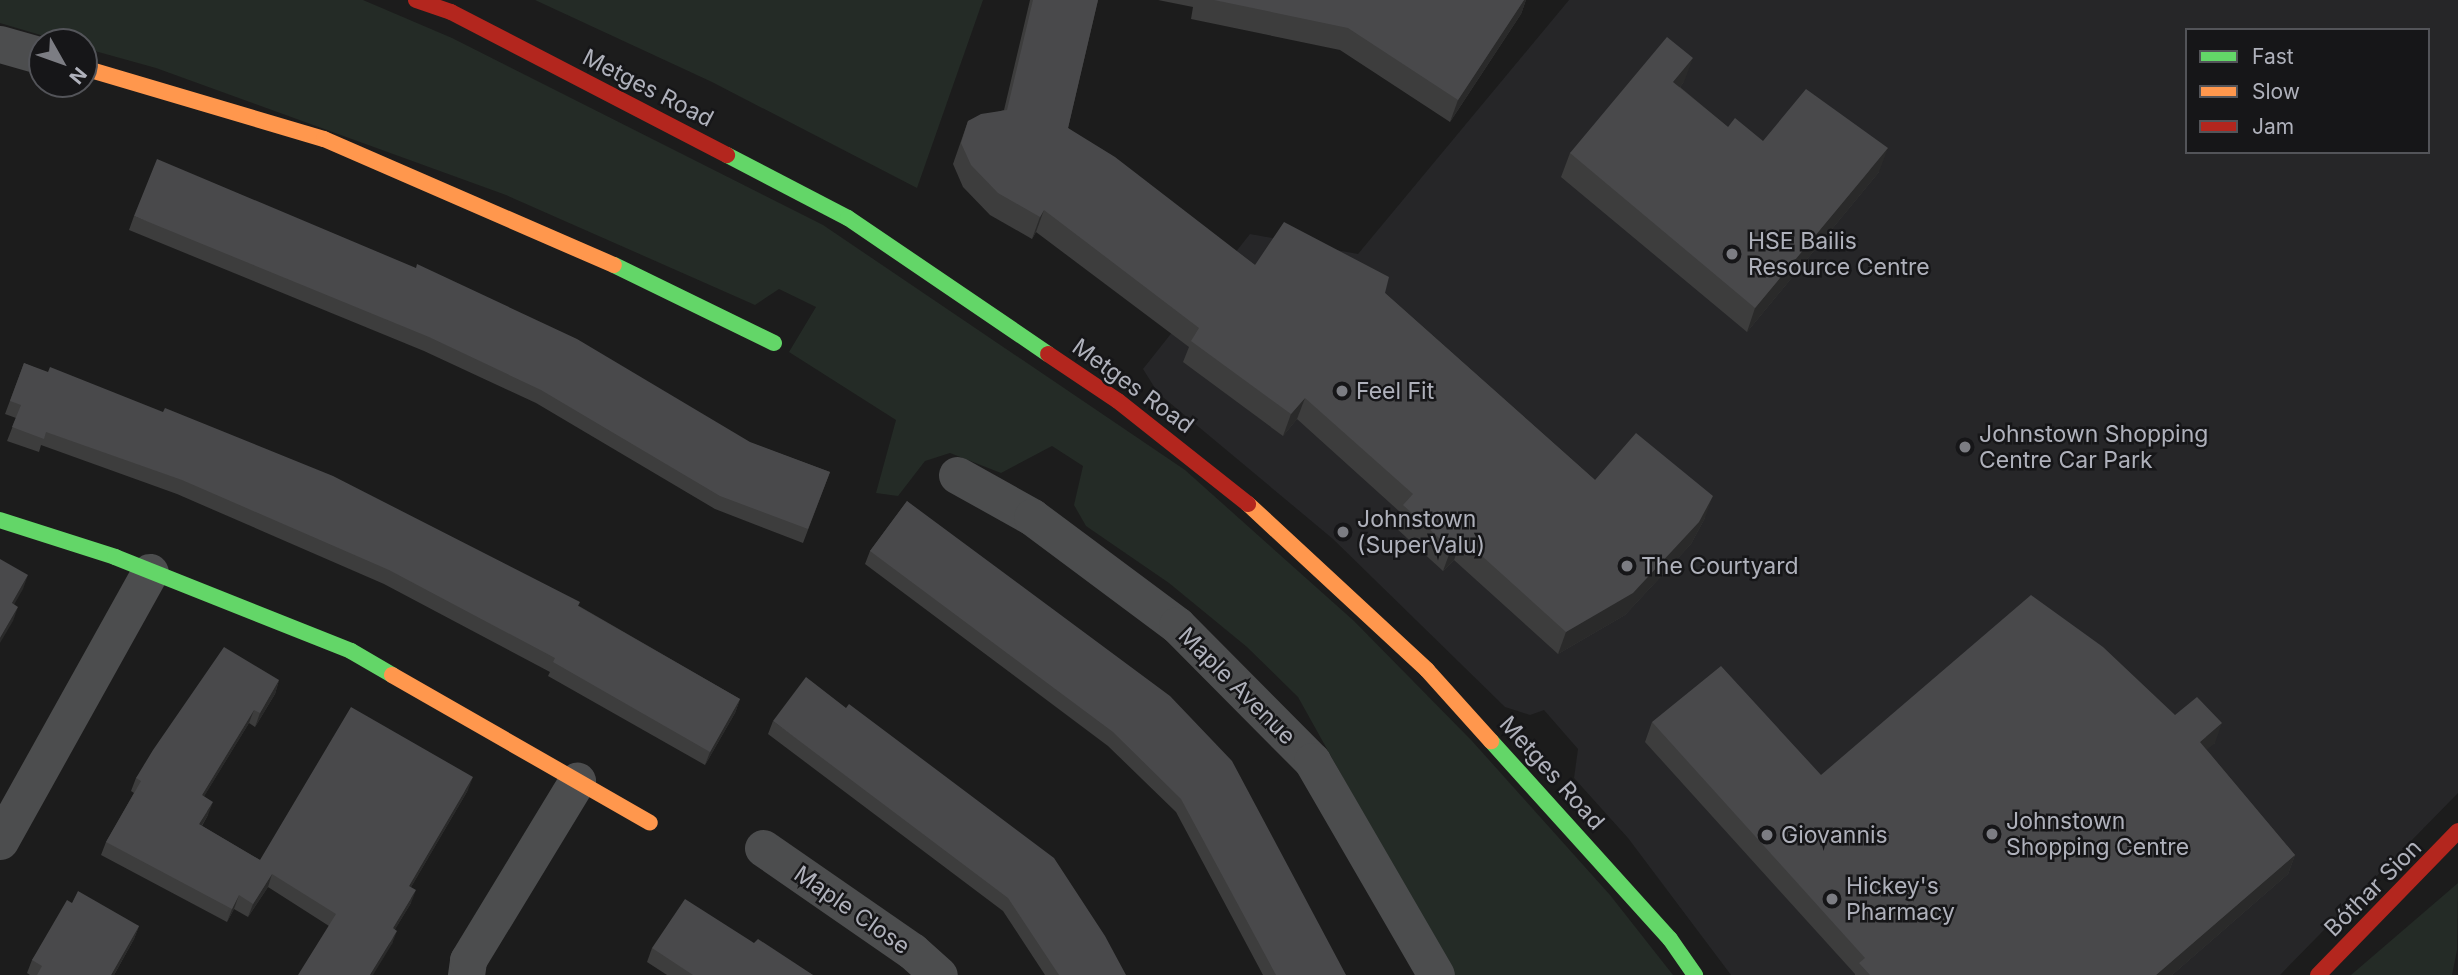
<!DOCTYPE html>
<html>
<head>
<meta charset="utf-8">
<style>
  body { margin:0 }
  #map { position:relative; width:2458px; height:975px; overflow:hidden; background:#1c1c1c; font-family:Inter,sans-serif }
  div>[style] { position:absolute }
  .built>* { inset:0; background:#262628 }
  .green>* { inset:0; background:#242b26 }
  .street>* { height:37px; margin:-18.5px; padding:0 18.5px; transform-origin:18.5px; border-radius:18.5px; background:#4c4d4e }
  .fast>* { height:16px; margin:-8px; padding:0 8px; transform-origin:8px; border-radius:8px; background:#63d668 }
  .slow>* { height:16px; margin:-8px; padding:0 8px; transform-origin:8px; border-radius:8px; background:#ff974d }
  .jam>* { height:16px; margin:-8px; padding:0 8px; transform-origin:8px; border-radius:8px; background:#b3261e }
  .wall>* { inset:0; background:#3d3d3d }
  .shaded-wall>* { inset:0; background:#2a2a2a }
  .building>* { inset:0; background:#49494b }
  .dots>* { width:19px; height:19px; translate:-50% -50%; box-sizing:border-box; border:4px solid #161618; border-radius:50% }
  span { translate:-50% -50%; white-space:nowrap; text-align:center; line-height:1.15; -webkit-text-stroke:5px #161618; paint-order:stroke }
  .street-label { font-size:23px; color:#afb1bb }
  .poi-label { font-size:23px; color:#afb1bb }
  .left { translate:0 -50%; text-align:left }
  .legend { position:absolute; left:2185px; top:28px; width:245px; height:126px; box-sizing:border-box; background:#161618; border:2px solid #535459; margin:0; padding:9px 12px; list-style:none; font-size:21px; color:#afb1bb }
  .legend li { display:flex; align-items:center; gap:14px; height:35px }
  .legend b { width:35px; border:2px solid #535459 }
  .north { position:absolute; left:28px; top:28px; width:70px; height:70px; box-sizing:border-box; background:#161618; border:2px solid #535459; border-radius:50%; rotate:130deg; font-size:19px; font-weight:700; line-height:28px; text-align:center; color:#afb1bb }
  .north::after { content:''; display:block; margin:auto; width:24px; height:32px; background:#7c7d83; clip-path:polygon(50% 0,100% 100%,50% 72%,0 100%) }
</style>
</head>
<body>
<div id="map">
  <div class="built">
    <i style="clip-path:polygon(evenodd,1569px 0,2458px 0,2458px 793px,2280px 975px,1731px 975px,1628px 838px,1574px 778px,1578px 749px,1544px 710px,1530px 715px,1505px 707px,1333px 539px,1158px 393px,1143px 369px,1250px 234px,1358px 254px,1569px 0,2187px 30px,2428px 30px,2428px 152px,2187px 152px,2187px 30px)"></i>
  </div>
  <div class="green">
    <i style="clip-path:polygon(0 0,363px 0,452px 38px,823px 225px,1185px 470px,1354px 621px,1472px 741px,1610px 895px,1673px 975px,1453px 975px,1298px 697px,1247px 647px,1169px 583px,1086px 526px,1074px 505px,1083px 466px,1052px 446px,1001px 473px,950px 453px,925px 461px,898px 496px,876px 493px,896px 420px,789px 352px,816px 307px,779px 289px,755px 305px,506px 195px,156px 68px,84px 48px,84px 42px,64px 42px,0 23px)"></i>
    <i style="clip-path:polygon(535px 0,983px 0,917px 188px,712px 82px)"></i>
    <i style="clip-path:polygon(2458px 883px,2457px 950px,2452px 975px,2351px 975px)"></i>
  </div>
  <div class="street">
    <i style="left:0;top:44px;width:44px;rotate:15.9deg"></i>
    <i style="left:957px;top:475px;width:86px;rotate:29.2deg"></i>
    <i style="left:1032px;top:517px;width:181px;rotate:36.7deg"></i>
    <i style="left:1177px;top:625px;width:192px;rotate:45.2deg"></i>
    <i style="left:1312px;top:761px;width:247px;rotate:59.9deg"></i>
    <i style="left:0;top:841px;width:308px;rotate:-60.9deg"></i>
    <i style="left:763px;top:848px;width:181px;rotate:34.7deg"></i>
    <i style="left:912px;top:951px;width:36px;rotate:42deg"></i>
    <i style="left:466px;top:975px;width:15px;rotate:-82deg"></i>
    <i style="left:468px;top:960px;width:210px;rotate:-58.7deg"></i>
  </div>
  <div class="fast">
    <i style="left:727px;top:155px;width:136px;rotate:27.5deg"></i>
    <i style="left:848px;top:218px;width:242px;rotate:34.2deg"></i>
    <i style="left:614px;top:265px;width:178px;rotate:26deg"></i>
    <i style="left:0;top:520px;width:121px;rotate:17.8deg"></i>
    <i style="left:115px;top:557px;width:254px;rotate:21.7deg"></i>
    <i style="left:351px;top:651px;width:48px;rotate:30.3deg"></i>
    <i style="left:1491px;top:741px;width:267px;rotate:47.9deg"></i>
    <i style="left:1670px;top:939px;width:44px;rotate:55.2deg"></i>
  </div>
  <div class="slow">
    <i style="left:84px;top:68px;width:250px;rotate:16.5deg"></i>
    <i style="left:324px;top:139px;width:316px;rotate:23.5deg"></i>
    <i style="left:1248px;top:504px;width:244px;rotate:42.8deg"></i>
    <i style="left:1427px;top:670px;width:96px;rotate:48deg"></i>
    <i style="left:392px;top:675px;width:297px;rotate:29.8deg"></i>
  </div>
  <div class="jam">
    <i style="left:416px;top:0;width:37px;rotate:19deg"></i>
    <i style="left:451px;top:12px;width:311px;rotate:27.4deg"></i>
    <i style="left:1048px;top:354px;width:84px;rotate:33.9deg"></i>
    <i style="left:1118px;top:401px;width:166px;rotate:38.4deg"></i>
    <i style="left:2318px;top:975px;width:201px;rotate:-45.8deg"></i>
  </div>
  <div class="wall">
    <i style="clip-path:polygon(1030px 0,1098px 0,1068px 128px,1255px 265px,1385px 293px,1595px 480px,1705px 518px,1691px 544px,1625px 615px,1558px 654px,1454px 560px,1443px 571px,1395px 527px,1400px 512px,1297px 419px,1283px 436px,1183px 362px,1189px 347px,1036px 232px,1032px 239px,990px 215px,963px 187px,953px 164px,968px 121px,1004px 110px)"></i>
    <i style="clip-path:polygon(1158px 0,1526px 0,1521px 14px,1450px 122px,1340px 50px,1191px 19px,1193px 7px)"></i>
    <i style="clip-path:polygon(1684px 82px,1680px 87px,1728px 127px,1763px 141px,1879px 172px,1747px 332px,1561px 177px,1570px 153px)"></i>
    <i style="clip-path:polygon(134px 216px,830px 472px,803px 543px,715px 509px,536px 403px,424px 351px,129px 230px)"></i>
    <i style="clip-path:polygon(24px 363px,579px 606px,740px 699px,735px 713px,705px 765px,548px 676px,550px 672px,384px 584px,177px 494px,41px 445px,39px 452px,7px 441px,16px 418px,5px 414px)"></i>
    <i style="clip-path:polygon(907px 501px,1346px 975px,1263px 975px,1176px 812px,1108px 746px,865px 564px,870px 551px)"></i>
    <i style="clip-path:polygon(279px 680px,275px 694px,255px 727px,249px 723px,204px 796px,208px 815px,202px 826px,260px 860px,468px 790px,411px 887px,411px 903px,395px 929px,392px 944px,329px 926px,268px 887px,248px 917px,234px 909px,227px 922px,101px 855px,106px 842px,134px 793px,131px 791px,136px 778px)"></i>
    <i style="clip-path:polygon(2175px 715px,2215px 743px,2206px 749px,2295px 855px,2288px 874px,2172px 975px,1855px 975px,1855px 974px,1645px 742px,1652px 722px,1821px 775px)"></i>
    <i style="clip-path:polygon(773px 721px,1126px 975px,1045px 975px,1003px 911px,768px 734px)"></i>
    <i style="clip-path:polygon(72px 903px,139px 926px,134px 939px,114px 975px,30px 975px,27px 973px,32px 960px)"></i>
    <i style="clip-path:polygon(754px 943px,813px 975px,667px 975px,647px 962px,652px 948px)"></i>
  </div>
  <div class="shaded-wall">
    <i style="clip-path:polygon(1524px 0,1526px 0,1521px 14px,1450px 122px,1458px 100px)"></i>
    <i style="clip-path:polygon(1693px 58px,1684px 82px,1664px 106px,1673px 82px)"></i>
    <i style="clip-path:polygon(1888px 148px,1879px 172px,1747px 332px,1755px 308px)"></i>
    <i style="clip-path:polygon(1044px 210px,1036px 232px,1032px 239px,1040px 217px)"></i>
    <i style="clip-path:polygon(1305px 398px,1297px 419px,1283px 436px,1291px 414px)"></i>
    <i style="clip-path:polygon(1713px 496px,1705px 518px,1691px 544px,1625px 615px,1558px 654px,1566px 632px)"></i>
    <i style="clip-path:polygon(1462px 538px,1454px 560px,1443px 571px,1451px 549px)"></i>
    <i style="clip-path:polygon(28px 575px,23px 589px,7px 617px,12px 603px)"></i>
    <i style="clip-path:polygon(18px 607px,13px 621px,0 643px,0 638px)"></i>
    <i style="clip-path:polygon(279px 680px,275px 694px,255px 727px,260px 713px)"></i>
    <i style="clip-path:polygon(740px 699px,735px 713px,705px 765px,710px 752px)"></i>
    <i style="clip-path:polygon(254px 710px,249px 723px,197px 808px,202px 795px)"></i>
    <i style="clip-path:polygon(2222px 723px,2215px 743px,2193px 761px,2200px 742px)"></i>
    <i style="clip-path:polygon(473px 777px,468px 790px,404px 899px,409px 886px)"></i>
    <i style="clip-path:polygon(213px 802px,208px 815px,194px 838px,199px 824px)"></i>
    <i style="clip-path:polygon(2295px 855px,2288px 874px,2172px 975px,2156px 975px)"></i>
    <i style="clip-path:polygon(272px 874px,268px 887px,248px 917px,253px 904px)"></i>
    <i style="clip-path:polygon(416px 890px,411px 903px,388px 941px,393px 928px)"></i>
    <i style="clip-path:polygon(239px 895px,234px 909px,227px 922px,232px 909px)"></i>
    <i style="clip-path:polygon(139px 926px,134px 939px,114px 975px,111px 975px)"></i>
    <i style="clip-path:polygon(397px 931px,392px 944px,373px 975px,370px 975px)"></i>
  </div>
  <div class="building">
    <i style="clip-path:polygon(1033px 0,1098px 0,1068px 128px,1115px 157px,1255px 265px,1284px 222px,1389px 277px,1385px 293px,1595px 480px,1636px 433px,1713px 496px,1699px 522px,1633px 593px,1566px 632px,1462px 538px,1451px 549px,1403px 505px,1413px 494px,1305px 398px,1291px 414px,1191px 341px,1199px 328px,1044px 210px,1040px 217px,998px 193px,971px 165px,961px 143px,968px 121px,981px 114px,1007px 110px)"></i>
    <i style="clip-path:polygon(1214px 0,1524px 0,1458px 100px,1348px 28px)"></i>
    <i style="clip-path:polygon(1667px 37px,1693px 58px,1673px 82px,1728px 127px,1735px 118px,1763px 141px,1806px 89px,1888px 148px,1755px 308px,1570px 153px)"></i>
    <i style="clip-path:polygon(157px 159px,416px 268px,417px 264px,577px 339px,750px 442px,830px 472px,808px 529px,720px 496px,541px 390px,429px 337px,134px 216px)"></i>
    <i style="clip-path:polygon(24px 363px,48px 372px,50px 367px,163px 412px,165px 408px,333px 476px,580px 602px,578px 606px,740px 699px,710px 752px,553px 662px,555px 658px,389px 570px,182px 480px,46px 432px,44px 439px,12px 427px,21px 405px,10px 401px)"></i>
    <i style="clip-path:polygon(907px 501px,1170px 696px,1232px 761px,1346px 975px,1276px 975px,1181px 799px,1113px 732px,870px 551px)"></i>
    <i style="clip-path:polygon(0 559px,28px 575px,12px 603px,18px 607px,0 638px)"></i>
    <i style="clip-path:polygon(2031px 595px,2103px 647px,2175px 715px,2197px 697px,2222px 723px,2200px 742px,2295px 855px,2156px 975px,1870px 975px,1859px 963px,1865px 958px,1652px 722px,1721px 666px,1821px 775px)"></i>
    <i style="clip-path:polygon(224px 647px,279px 680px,260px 713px,254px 710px,202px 795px,213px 802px,199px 824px,260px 860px,351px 707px,473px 777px,409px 886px,416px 890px,393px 928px,397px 931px,370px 975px,298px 975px,336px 914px,272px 874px,253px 904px,239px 895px,232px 909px,106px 842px,141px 781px,136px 778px,153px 750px)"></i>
    <i style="clip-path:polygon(806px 677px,846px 708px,849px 704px,1054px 858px,1105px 936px,1126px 975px,1059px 975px,1008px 898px,773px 721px)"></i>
    <i style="clip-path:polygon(78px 891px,139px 926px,111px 975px,37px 975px,42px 966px,32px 960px,67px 900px,72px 903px)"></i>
    <i style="clip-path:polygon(685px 899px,754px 943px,758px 939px,813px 975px,693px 975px,652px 948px)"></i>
  </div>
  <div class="dots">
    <i style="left:1732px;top:254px;background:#7c7d83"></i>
    <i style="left:1342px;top:391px;background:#7c7d83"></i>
    <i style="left:1965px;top:447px;background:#7c7d83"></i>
    <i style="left:1343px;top:532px;background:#7c7d83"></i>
    <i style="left:1627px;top:566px;background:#7c7d83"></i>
    <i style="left:1992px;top:834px;background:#7c7d83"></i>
    <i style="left:1767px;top:835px;background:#7c7d83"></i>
    <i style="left:1832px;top:899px;background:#7c7d83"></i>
  </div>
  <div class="street-label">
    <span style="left:648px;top:88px;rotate:27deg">Metges Road</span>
    <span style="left:1133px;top:386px;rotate:36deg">Metges Road</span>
    <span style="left:1237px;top:686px;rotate:45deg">Maple Avenue</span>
    <span style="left:1552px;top:773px;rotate:48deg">Metges Road</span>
    <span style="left:2373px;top:888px;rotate:-45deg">Bóthar Sion</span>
    <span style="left:852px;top:910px;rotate:35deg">Maple Close</span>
  </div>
  <div class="poi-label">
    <span class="left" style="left:1748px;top:254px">HSE Bailis<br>Resource Centre</span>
    <span class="left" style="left:1356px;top:391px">Feel Fit</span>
    <span class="left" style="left:1979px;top:447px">Johnstown Shopping<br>Centre Car Park</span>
    <span class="left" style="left:1357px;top:532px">Johnstown<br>(SuperValu)</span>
    <span class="left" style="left:1641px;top:566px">The Courtyard</span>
    <span class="left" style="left:2006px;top:834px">Johnstown<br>Shopping Centre</span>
    <span class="left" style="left:1781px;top:835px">Giovannis</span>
    <span class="left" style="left:1846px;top:899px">Hickey's<br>Pharmacy</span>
  </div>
  <ul class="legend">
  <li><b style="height:9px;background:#63d668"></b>Fast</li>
  <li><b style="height:9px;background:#ff974d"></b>Slow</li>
  <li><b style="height:9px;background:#b3261e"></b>Jam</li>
  </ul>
  <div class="north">N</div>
</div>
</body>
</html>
